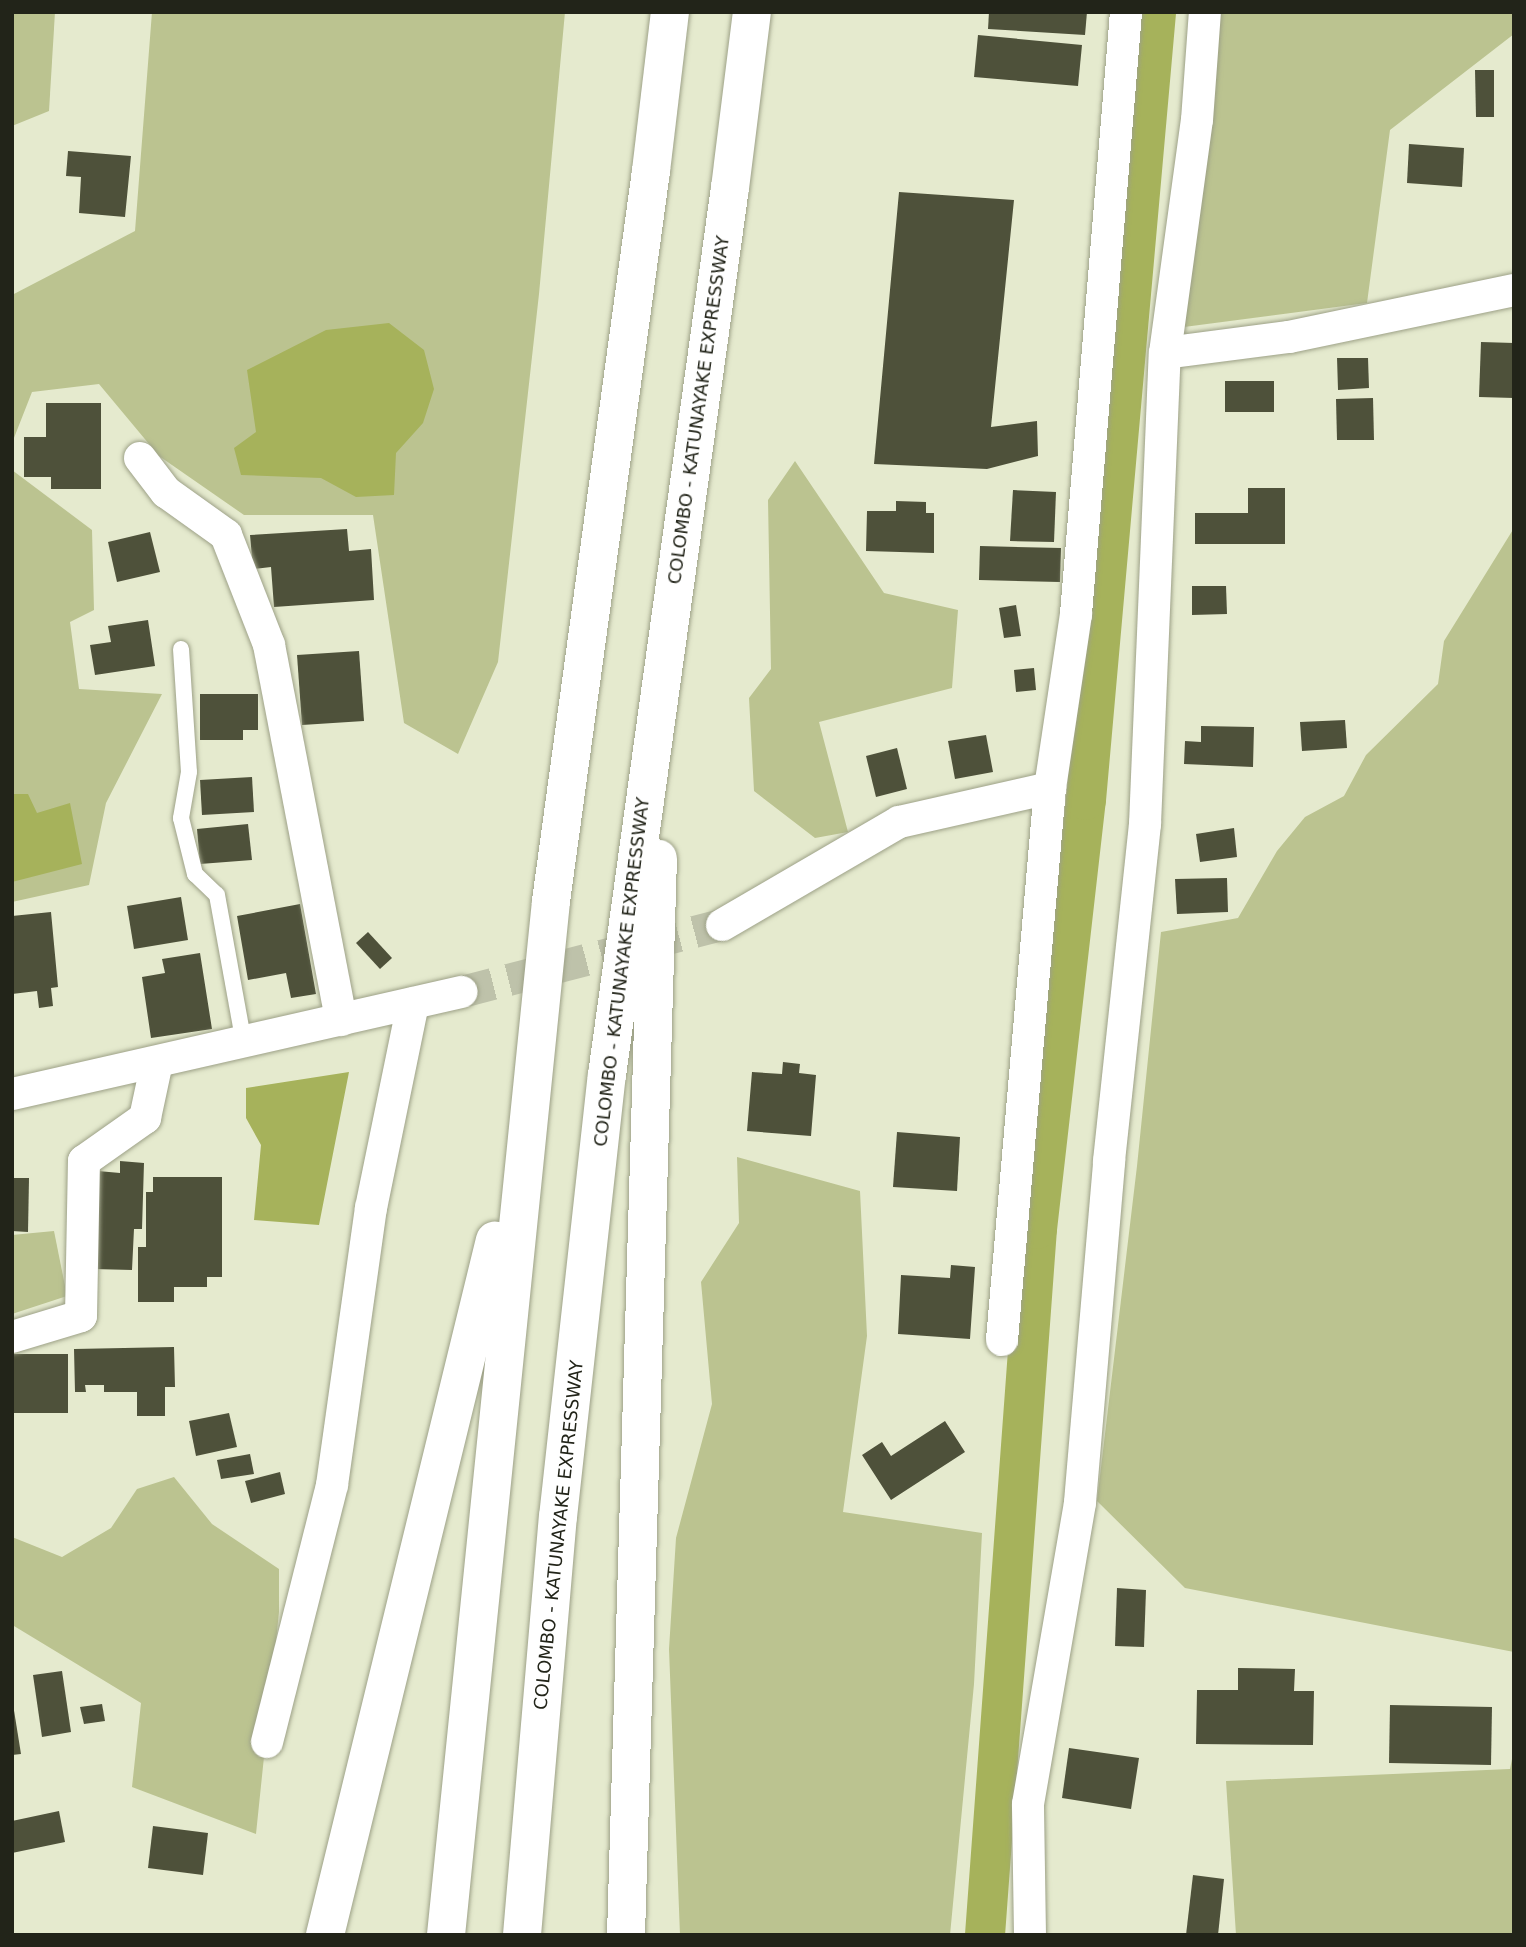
<!DOCTYPE html>
<html>
<head>
<meta charset="utf-8">
<style>
  body { margin:0 }
  #map { position:relative; width:1526px; height:1947px; overflow:hidden; background:#e5eace; font-family:"DejaVu Sans",sans-serif }
  div>[style] { position:absolute }
  .green>* { inset:0; background:#bbc390 }
  .water>* { inset:0; background:#a6b25b }
  .canal>* { height:40px; margin:-20px; padding:0 20px; transform-origin:20px; border-radius:20px; background:#a6b25b }
  .building>* { inset:0; background:#4e513a }
  .street-tunnel>* { height:32px; margin-top:-16px; transform-origin:0; background:repeating-linear-gradient(90deg,#bec2aa 0 32px,transparent 0 48px) }
  .roads { filter:drop-shadow(0 0 2px #9da187) drop-shadow(0 0 2px #9da187) }
  .lane>* { height:16px; margin:-8px; padding:0 8px; transform-origin:8px; border-radius:8px; background:#fff }
  .street>* { height:32px; margin:-16px; padding:0 16px; transform-origin:16px; border-radius:16px; background:#fff }
  .highway>* { height:38px; margin:-19px; padding:0 19px; transform-origin:19px; border-radius:19px; background:#fff }
  span { translate:-50% -50%; white-space:nowrap; text-align:center; line-height:1.15; -webkit-text-stroke:7px #fff; paint-order:stroke }
  .street-label { font-size:18px; color:#222419 }
  .frame { position:absolute; inset:0; border:14px solid #222419; pointer-events:none }
</style>
</head>
<body>
<div id="map">
  <div class="green">
    <i style="clip-path:polygon(12px 12px,55px 12px,49px 111px,12px 126px)"></i>
    <i style="clip-path:polygon(152px 12px,565px 12px,539px 294px,498px 662px,458px 754px,404px 723px,373px 515px,244px 515px,159px 456px,99px 384px,32px 392px,12px 443px,12px 295px,135px 231px)"></i>
    <i style="clip-path:polygon(1219px 12px,1514px 12px,1514px 34px,1390px 130px,1367px 303px,1184px 327px)"></i>
    <i style="clip-path:polygon(795px 461px,884px 593px,958px 610px,952px 688px,819px 722px,848px 832px,815px 838px,754px 791px,749px 698px,771px 669px,768px 500px)"></i>
    <i style="clip-path:polygon(12px 470px,92px 530px,94px 610px,70px 622px,79px 689px,162px 694px,106px 803px,89px 885px,12px 902px)"></i>
    <i style="clip-path:polygon(1514px 528px,1514px 1652px,1185px 1588px,1097px 1501px,1137px 1166px,1161px 932px,1238px 918px,1277px 851px,1305px 817px,1344px 796px,1366px 755px,1438px 684px,1444px 641px)"></i>
    <i style="clip-path:polygon(737px 1157px,860px 1191px,867px 1336px,843px 1512px,982px 1533px,974px 1684px,950px 1935px,680px 1935px,669px 1649px,676px 1538px,712px 1404px,701px 1282px,739px 1223px)"></i>
    <i style="clip-path:polygon(54px 1231px,67px 1296px,12px 1314px,12px 1235px)"></i>
    <i style="clip-path:polygon(174px 1477px,212px 1524px,279px 1569px,279px 1612px,256px 1834px,132px 1787px,141px 1703px,14px 1626px,12px 1537px,62px 1557px,111px 1528px,137px 1489px)"></i>
    <i style="clip-path:polygon(1514px 1749px,1514px 1935px,1236px 1935px,1226px 1781px,1510px 1769px)"></i>
  </div>
  <div class="water">
    <i style="clip-path:polygon(389px 323px,424px 350px,434px 389px,423px 423px,396px 453px,394px 495px,356px 497px,321px 478px,241px 475px,234px 448px,256px 432px,247px 370px,326px 330px)"></i>
    <i style="clip-path:polygon(13px 794px,28px 794px,37px 813px,70px 803px,82px 864px,12px 882px)"></i>
    <i style="clip-path:polygon(349px 1072px,319px 1225px,254px 1220px,261px 1145px,246px 1118px,246px 1088px)"></i>
  </div>
  <div class="canal">
    <i style="left:985px;top:1935px;width:708px;rotate:-85.79deg"></i>
    <i style="left:1037px;top:1229px;width:432px;rotate:-83.5deg"></i>
    <i style="left:1086px;top:800px;width:791px;rotate:-84.92deg"></i>
  </div>
  <div class="building">
    <i style="clip-path:polygon(989px 12px,1087px 12px,1085px 35px,988px 29px)"></i>
    <i style="clip-path:polygon(978px 35px,1082px 45px,1078px 86px,974px 77px)"></i>
    <i style="clip-path:polygon(1475px 70px,1494px 70px,1494px 117px,1476px 117px)"></i>
    <i style="clip-path:polygon(1409px 144px,1464px 148px,1462px 187px,1407px 183px)"></i>
    <i style="clip-path:polygon(68px 151px,131px 156px,125px 217px,79px 213px,81px 177px,66px 176px)"></i>
    <i style="clip-path:polygon(899px 192px,1014px 200px,991px 427px,1037px 421px,1038px 456px,987px 469px,874px 464px)"></i>
    <i style="clip-path:polygon(1481px 342px,1514px 343px,1514px 398px,1479px 397px)"></i>
    <i style="clip-path:polygon(1337px 358px,1368px 358px,1369px 388px,1338px 390px)"></i>
    <i style="clip-path:polygon(1225px 381px,1274px 381px,1274px 412px,1225px 412px)"></i>
    <i style="clip-path:polygon(1373px 398px,1374px 440px,1337px 440px,1336px 399px)"></i>
    <i style="clip-path:polygon(46px 403px,101px 403px,101px 489px,51px 489px,51px 477px,24px 477px,24px 437px,46px 437px)"></i>
    <i style="clip-path:polygon(1248px 488px,1285px 488px,1285px 544px,1195px 544px,1195px 513px,1248px 513px)"></i>
    <i style="clip-path:polygon(1013px 490px,1056px 492px,1054px 542px,1010px 541px)"></i>
    <i style="clip-path:polygon(896px 501px,926px 502px,926px 513px,934px 513px,934px 553px,866px 551px,867px 511px,896px 511px)"></i>
    <i style="clip-path:polygon(347px 529px,349px 551px,371px 549px,374px 600px,274px 607px,271px 567px,253px 569px,250px 535px)"></i>
    <i style="clip-path:polygon(150px 532px,160px 572px,117px 582px,108px 542px)"></i>
    <i style="clip-path:polygon(980px 546px,1061px 548px,1060px 582px,979px 580px)"></i>
    <i style="clip-path:polygon(1192px 586px,1226px 586px,1227px 614px,1192px 615px)"></i>
    <i style="clip-path:polygon(1016px 605px,1021px 636px,1004px 638px,999px 608px)"></i>
    <i style="clip-path:polygon(148px 620px,155px 666px,95px 675px,90px 645px,111px 642px,108px 626px)"></i>
    <i style="clip-path:polygon(359px 651px,364px 721px,302px 725px,297px 655px)"></i>
    <i style="clip-path:polygon(1034px 668px,1036px 690px,1016px 692px,1014px 670px)"></i>
    <i style="clip-path:polygon(200px 694px,258px 694px,258px 730px,243px 730px,243px 740px,200px 740px)"></i>
    <i style="clip-path:polygon(1345px 720px,1347px 748px,1302px 751px,1300px 722px)"></i>
    <i style="clip-path:polygon(1201px 726px,1254px 727px,1253px 767px,1184px 764px,1185px 741px,1201px 742px)"></i>
    <i style="clip-path:polygon(986px 735px,993px 772px,955px 779px,948px 741px)"></i>
    <i style="clip-path:polygon(897px 748px,907px 789px,876px 797px,866px 756px)"></i>
    <i style="clip-path:polygon(252px 777px,254px 812px,202px 815px,200px 780px)"></i>
    <i style="clip-path:polygon(248px 824px,252px 860px,200px 864px,197px 829px)"></i>
    <i style="clip-path:polygon(1234px 828px,1237px 857px,1200px 862px,1196px 834px)"></i>
    <i style="clip-path:polygon(1227px 878px,1228px 912px,1177px 914px,1175px 879px)"></i>
    <i style="clip-path:polygon(181px 897px,188px 940px,134px 949px,127px 906px)"></i>
    <i style="clip-path:polygon(300px 904px,316px 994px,291px 998px,286px 973px,248px 980px,237px 916px)"></i>
    <i style="clip-path:polygon(51px 912px,58px 987px,51px 988px,53px 1006px,39px 1008px,37px 991px,12px 994px,12px 916px)"></i>
    <i style="clip-path:polygon(368px 932px,392px 958px,380px 969px,356px 943px)"></i>
    <i style="clip-path:polygon(200px 953px,212px 1029px,151px 1038px,142px 977px,165px 973px,162px 959px)"></i>
    <i style="clip-path:polygon(783px 1062px,800px 1064px,799px 1073px,816px 1075px,811px 1136px,747px 1131px,752px 1072px,782px 1074px)"></i>
    <i style="clip-path:polygon(897px 1132px,960px 1137px,957px 1191px,893px 1187px)"></i>
    <i style="clip-path:polygon(120px 1161px,144px 1163px,142px 1229px,134px 1229px,132px 1270px,93px 1269px,98px 1171px,120px 1173px)"></i>
    <i style="clip-path:polygon(153px 1177px,222px 1177px,222px 1277px,207px 1277px,207px 1287px,174px 1287px,174px 1302px,138px 1302px,138px 1247px,146px 1247px,146px 1192px,153px 1192px)"></i>
    <i style="clip-path:polygon(12px 1178px,29px 1178px,28px 1232px,12px 1231px)"></i>
    <i style="clip-path:polygon(951px 1265px,975px 1267px,970px 1339px,898px 1334px,901px 1275px,950px 1278px)"></i>
    <i style="clip-path:polygon(174px 1347px,175px 1387px,165px 1387px,165px 1416px,137px 1416px,137px 1392px,104px 1392px,104px 1385px,85px 1385px,86px 1392px,75px 1392px,74px 1349px)"></i>
    <i style="clip-path:polygon(12px 1354px,68px 1354px,68px 1413px,12px 1413px)"></i>
    <i style="clip-path:polygon(229px 1413px,237px 1447px,196px 1456px,189px 1421px)"></i>
    <i style="clip-path:polygon(945px 1421px,965px 1452px,891px 1500px,862px 1455px,882px 1442px,891px 1456px)"></i>
    <i style="clip-path:polygon(250px 1454px,254px 1474px,221px 1479px,217px 1460px)"></i>
    <i style="clip-path:polygon(280px 1472px,285px 1494px,251px 1503px,245px 1481px)"></i>
    <i style="clip-path:polygon(1117px 1588px,1146px 1590px,1144px 1647px,1115px 1646px)"></i>
    <i style="clip-path:polygon(1238px 1668px,1295px 1669px,1294px 1691px,1314px 1691px,1313px 1745px,1196px 1744px,1197px 1690px,1238px 1690px)"></i>
    <i style="clip-path:polygon(62px 1671px,71px 1732px,42px 1737px,33px 1675px)"></i>
    <i style="clip-path:polygon(12px 1698px,21px 1754px,12px 1755px)"></i>
    <i style="clip-path:polygon(102px 1704px,105px 1721px,84px 1724px,80px 1707px)"></i>
    <i style="clip-path:polygon(1390px 1705px,1492px 1707px,1491px 1765px,1389px 1763px)"></i>
    <i style="clip-path:polygon(1069px 1748px,1139px 1758px,1131px 1809px,1062px 1798px)"></i>
    <i style="clip-path:polygon(59px 1811px,65px 1842px,12px 1853px,12px 1821px)"></i>
    <i style="clip-path:polygon(153px 1826px,208px 1833px,203px 1875px,148px 1868px)"></i>
    <i style="clip-path:polygon(1193px 1875px,1224px 1879px,1218px 1935px,1186px 1935px)"></i>
  </div>
  <div class="street-tunnel">
    <i style="left:462px;top:992px;width:268px;rotate:-14.5deg"></i>
  </div>
  <div class="roads">
    <div class="lane">
      <i style="left:181px;top:649px;width:123px;rotate:86.3deg"></i>
      <i style="left:189px;top:772px;width:47px;rotate:99.9deg"></i>
      <i style="left:181px;top:818px;width:58px;rotate:76deg"></i>
      <i style="left:195px;top:874px;width:30px;rotate:44deg"></i>
      <i style="left:217px;top:895px;width:150px;rotate:79.7deg"></i>
    </div>
    <div class="street">
      <i style="left:1165px;top:353px;width:125px;rotate:-7.4deg"></i>
      <i style="left:1289px;top:337px;width:230px;rotate:-11.8deg"></i>
      <i style="left:140px;top:458px;width:43px;rotate:52.6deg"></i>
      <i style="left:166px;top:492px;width:74px;rotate:35.6deg"></i>
      <i style="left:226px;top:535px;width:118px;rotate:68.6deg"></i>
      <i style="left:269px;top:645px;width:382px;rotate:79.1deg"></i>
      <i style="left:722px;top:925px;width:205px;rotate:-30.2deg"></i>
      <i style="left:899px;top:822px;width:155px;rotate:-12.7deg"></i>
      <i style="left:12px;top:1094px;width:461px;rotate:-12.8deg"></i>
      <i style="left:12px;top:1337px;width:72px;rotate:-16.9deg"></i>
      <i style="left:81px;top:1316px;width:155px;rotate:-88.9deg"></i>
      <i style="left:84px;top:1161px;width:75px;rotate:-35.2deg"></i>
      <i style="left:145px;top:1118px;width:57px;rotate:-77.9deg"></i>
      <i style="left:1002px;top:1340px;width:554px;rotate:-85.03deg"></i>
      <i style="left:1050px;top:788px;width:176px;rotate:-81.5deg"></i>
      <i style="left:1076px;top:614px;width:604px;rotate:-85.25deg"></i>
      <i style="left:267px;top:1742px;width:265px;rotate:-75.8deg"></i>
      <i style="left:332px;top:1485px;width:280px;rotate:-82deg"></i>
      <i style="left:371px;top:1208px;width:209px;rotate:-78.4deg"></i>
      <i style="left:1030px;top:1935px;width:131px;rotate:-90.9deg"></i>
      <i style="left:1028px;top:1804px;width:306px;rotate:-80.2deg"></i>
      <i style="left:1080px;top:1502px;width:342px;rotate:-85.1deg"></i>
      <i style="left:1109px;top:1161px;width:339px;rotate:-83.9deg"></i>
      <i style="left:1145px;top:824px;width:471px;rotate:-87.6deg"></i>
      <i style="left:1165px;top:353px;width:235px;rotate:-82.2deg"></i>
      <i style="left:1197px;top:120px;width:108px;rotate:-85.8deg"></i>
    </div>
    <div class="highway">
      <i style="left:325px;top:1935px;width:715px;rotate:-76.26deg"></i>
      <i style="left:446px;top:1935px;width:1039px;rotate:-84.2deg"></i>
      <i style="left:551px;top:901px;width:737px;rotate:-82.2deg"></i>
      <i style="left:651px;top:171px;width:160px;rotate:-83.2deg"></i>
      <i style="left:522px;top:1935px;width:420px;rotate:-85.1deg"></i>
      <i style="left:558px;top:1517px;width:445px;rotate:-83.7deg"></i>
      <i style="left:607px;top:1075px;width:895px;rotate:-82.11deg"></i>
      <i style="left:730px;top:188px;width:177px;rotate:-82.9deg"></i>
      <i style="left:626px;top:1935px;width:1077px;rotate:-88.3deg"></i>
    </div>
  </div>
  <div class="street-label">
    <span style="left:699px;top:410px;rotate:-82deg">COLOMBO - KATUNAYAKE EXPRESSWAY</span>
    <span style="left:622px;top:972px;rotate:-83deg">COLOMBO - KATUNAYAKE EXPRESSWAY</span>
    <span style="left:559px;top:1535px;rotate:-84deg">COLOMBO - KATUNAYAKE EXPRESSWAY</span>
  </div>
  <div class="frame"></div>
</div>
</body>
</html>
